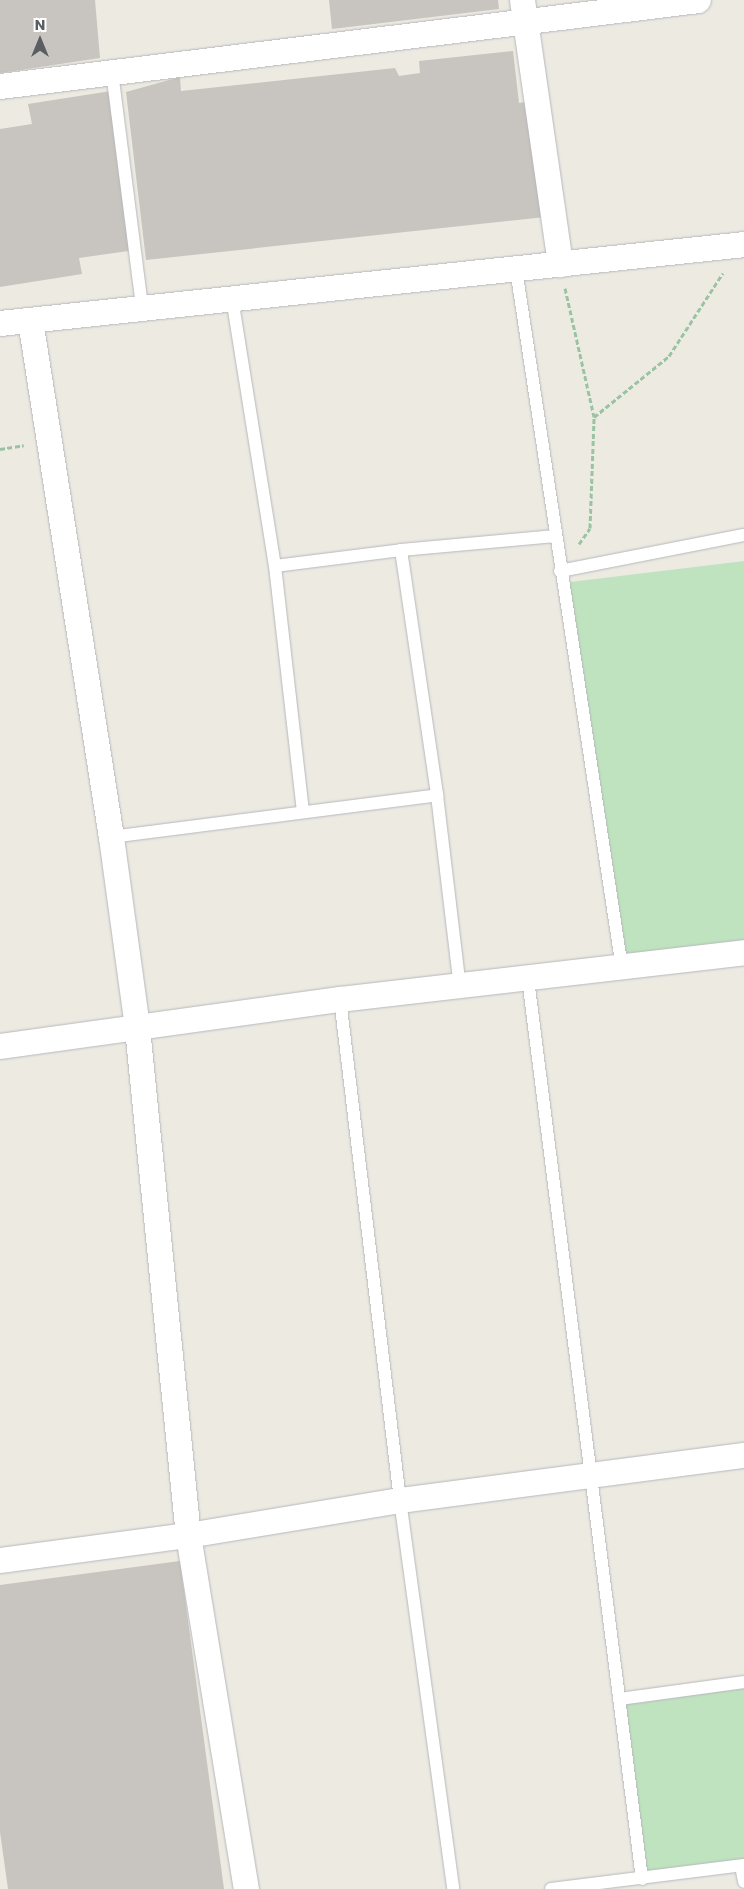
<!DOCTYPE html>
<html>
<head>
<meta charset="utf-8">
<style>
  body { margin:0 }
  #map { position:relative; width:744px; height:1889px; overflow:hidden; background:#edeae2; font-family:Poppins,sans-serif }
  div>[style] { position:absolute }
  .green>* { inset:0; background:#c0e3bf }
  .building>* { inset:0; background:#c8c4bf }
  .path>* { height:3px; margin-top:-1.5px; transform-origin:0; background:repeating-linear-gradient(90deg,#99c4a3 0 5px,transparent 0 7.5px) }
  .roads { filter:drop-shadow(0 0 1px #b5b8bc) drop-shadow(0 0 1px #b5b8bc) }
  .service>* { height:12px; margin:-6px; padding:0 6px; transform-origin:6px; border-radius:6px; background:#fff }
  .minor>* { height:25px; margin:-12.5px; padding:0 12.5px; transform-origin:12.5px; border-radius:12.5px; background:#fff }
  span { translate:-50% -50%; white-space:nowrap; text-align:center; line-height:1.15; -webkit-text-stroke:4.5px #fff; paint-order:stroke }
  .north { position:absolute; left:15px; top:15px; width:50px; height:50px; -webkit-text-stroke:4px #fff; paint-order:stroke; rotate:0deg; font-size:14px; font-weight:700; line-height:20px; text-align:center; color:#5a5e62 }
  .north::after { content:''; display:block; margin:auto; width:18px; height:22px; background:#5a5e62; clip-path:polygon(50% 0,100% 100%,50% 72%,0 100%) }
</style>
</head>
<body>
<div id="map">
  <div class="green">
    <i style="clip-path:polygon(744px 561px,744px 952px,622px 968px,562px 583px)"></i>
    <i style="clip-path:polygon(744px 1682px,744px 1865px,642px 1879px,620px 1700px)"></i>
  </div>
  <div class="building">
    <i style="clip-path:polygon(0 0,95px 0,100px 58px,0 73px)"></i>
    <i style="clip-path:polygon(329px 0,498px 0,499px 9px,332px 29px)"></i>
    <i style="clip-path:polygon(513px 51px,519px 103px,533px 101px,545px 217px,146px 260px,126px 92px,180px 77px,181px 91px,395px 68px,399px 76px,420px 73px,419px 61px)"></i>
    <i style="clip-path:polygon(111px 91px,135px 250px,79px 258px,82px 274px,0 287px,0 129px,32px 124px,28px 104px)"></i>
    <i style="clip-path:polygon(180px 1561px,224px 1889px,8px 1889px,0 1832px,0 1585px)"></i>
  </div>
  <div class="path">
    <i style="left:565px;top:288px;width:132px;rotate:77.3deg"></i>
    <i style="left:0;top:449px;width:24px;rotate:-9deg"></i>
    <i style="left:579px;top:544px;width:19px;rotate:-55deg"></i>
    <i style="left:590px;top:528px;width:111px;rotate:-87.9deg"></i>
    <i style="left:594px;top:417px;width:97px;rotate:-39.1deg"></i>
    <i style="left:669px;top:356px;width:99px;rotate:-57deg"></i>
  </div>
  <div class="roads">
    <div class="service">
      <i style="left:112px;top:72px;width:237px;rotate:82.7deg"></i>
      <i style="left:516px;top:269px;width:707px;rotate:81.38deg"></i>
      <i style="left:232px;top:298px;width:271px;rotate:80.9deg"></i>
      <i style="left:275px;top:566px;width:246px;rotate:83.5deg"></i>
      <i style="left:401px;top:550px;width:248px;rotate:81.6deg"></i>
      <i style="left:437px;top:795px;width:193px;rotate:83.2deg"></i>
      <i style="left:275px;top:566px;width:127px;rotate:-7.2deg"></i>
      <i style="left:401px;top:550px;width:155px;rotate:-5.2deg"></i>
      <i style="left:560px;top:571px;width:187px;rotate:-11.1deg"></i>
      <i style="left:111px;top:837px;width:329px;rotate:-7.3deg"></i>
      <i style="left:528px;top:979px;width:907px;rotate:82.78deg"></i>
      <i style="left:340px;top:999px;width:505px;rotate:83.17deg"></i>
      <i style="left:400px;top:1500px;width:393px;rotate:82.2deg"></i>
      <i style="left:620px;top:1699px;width:125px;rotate:-7.8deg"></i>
      <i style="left:741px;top:1866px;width:16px;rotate:79deg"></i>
      <i style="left:551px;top:1889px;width:194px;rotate:-7.1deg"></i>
    </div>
    <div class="minor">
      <i style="left:522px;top:0;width:267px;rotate:81.8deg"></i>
      <i style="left:0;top:86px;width:703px;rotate:-7.02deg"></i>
      <i style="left:30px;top:320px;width:523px;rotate:81.1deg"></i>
      <i style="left:111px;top:837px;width:193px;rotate:82.2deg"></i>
      <i style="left:137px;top:1028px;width:510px;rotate:84.26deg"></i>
      <i style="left:188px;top:1535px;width:359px;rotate:80.7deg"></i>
      <i style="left:0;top:323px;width:748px;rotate:-6.06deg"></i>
      <i style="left:0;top:1046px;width:343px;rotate:-7.9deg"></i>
      <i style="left:340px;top:999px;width:407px;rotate:-6.6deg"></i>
      <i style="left:0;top:1560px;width:190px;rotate:-7.6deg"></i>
      <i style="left:188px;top:1535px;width:215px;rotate:-9.4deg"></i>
      <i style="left:400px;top:1500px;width:347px;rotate:-7.5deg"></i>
    </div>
  </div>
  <div class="north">N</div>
</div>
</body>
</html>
